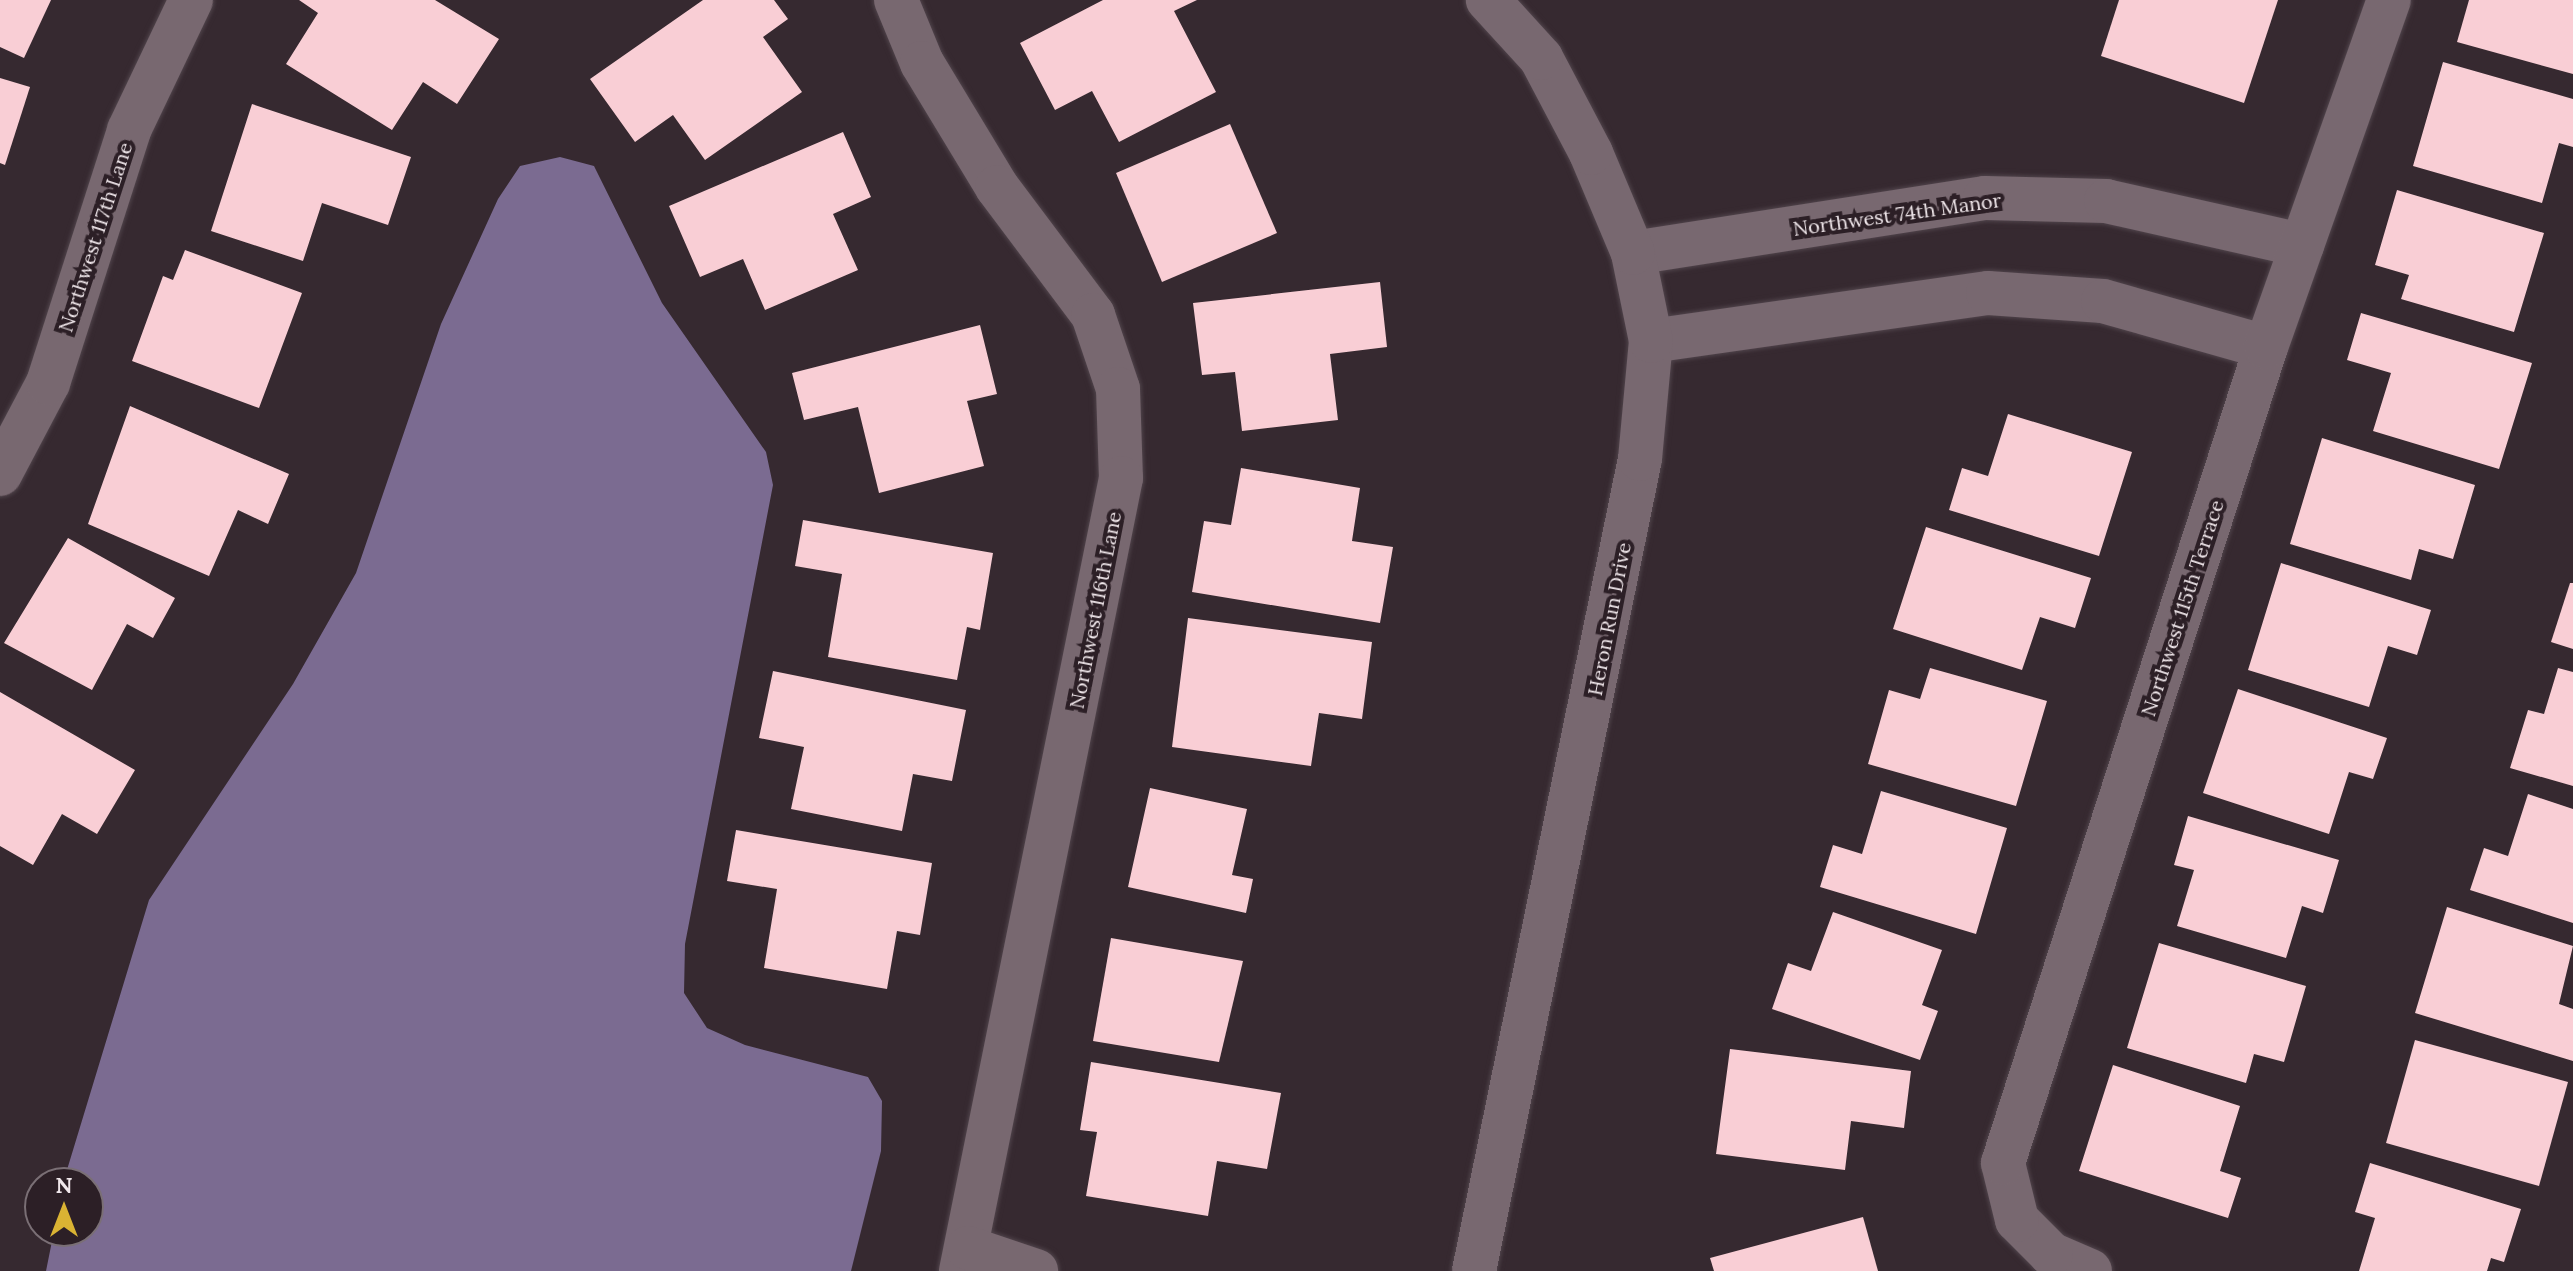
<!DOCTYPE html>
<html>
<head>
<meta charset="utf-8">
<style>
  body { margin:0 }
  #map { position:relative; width:2573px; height:1271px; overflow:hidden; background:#362930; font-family:Lora,serif }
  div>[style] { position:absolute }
  .water>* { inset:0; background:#7b6b91 }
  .building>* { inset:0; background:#f9ced5 }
  .roads { filter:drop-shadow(0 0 2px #50444b) drop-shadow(0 0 2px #50444b) }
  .street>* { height:44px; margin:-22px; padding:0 22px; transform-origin:22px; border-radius:22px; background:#786870 }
  .secondary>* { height:44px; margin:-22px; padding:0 22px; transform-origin:22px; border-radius:22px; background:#786870 }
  span { translate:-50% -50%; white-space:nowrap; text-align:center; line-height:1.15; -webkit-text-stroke:8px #2c1f26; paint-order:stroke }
  .street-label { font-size:20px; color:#f0e7eb }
  .north { position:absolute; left:24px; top:1167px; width:80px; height:80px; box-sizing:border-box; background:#2c1f26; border:2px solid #7a6f75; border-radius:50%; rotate:0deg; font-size:22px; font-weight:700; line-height:32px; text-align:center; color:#f0e7eb }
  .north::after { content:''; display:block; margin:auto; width:28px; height:36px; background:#dab333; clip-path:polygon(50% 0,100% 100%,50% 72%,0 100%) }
</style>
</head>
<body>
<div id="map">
  <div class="water">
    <i style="clip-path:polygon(560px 157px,594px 166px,662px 303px,766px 452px,773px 485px,685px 944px,684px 993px,707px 1028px,745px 1045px,868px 1077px,882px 1101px,881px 1151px,851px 1271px,46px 1271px,54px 1231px,88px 1231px,88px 1183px,63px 1183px,149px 900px,293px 684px,356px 573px,441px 324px,498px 199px,520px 166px)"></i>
  </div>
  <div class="building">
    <i style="clip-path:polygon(0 0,51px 0,24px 58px,0 47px)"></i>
    <i style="clip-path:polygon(299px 0,435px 0,499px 39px,457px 104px,423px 82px,392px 130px,286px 64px,318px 13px)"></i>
    <i style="clip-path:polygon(703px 0,774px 0,788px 19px,763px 37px,802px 92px,705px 160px,673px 115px,635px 142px,590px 79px)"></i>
    <i style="clip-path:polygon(1103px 0,1197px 0,1174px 11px,1216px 92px,1119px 142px,1092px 91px,1055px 110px,1020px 43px)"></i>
    <i style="clip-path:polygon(2119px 0,2278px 0,2244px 103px,2101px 56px)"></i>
    <i style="clip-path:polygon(2469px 0,2573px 0,2573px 74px,2457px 42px)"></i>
    <i style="clip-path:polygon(2443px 62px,2573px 99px,2573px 147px,2559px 143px,2542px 203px,2413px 166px)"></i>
    <i style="clip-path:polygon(0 78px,30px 87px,5px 165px,0 163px)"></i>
    <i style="clip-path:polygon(252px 104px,411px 157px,388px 225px,322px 203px,303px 261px,211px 231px)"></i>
    <i style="clip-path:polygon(1230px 124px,1277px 233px,1162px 282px,1116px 173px)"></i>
    <i style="clip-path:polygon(843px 132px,871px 197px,833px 214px,858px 270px,765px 310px,743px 259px,700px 277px,669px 206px)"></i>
    <i style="clip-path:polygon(2397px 190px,2544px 233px,2514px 332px,2401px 299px,2409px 275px,2375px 265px)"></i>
    <i style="clip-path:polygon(185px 250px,302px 293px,259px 408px,132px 361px,163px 276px,173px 280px)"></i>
    <i style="clip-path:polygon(1380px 282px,1387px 347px,1330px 354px,1338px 420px,1242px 431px,1235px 372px,1202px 375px,1193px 303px)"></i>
    <i style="clip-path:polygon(2361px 313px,2532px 363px,2499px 469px,2373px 431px,2391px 373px,2347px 360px)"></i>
    <i style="clip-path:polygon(980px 325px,997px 394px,967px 401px,984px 466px,879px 493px,858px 407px,804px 420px,792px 373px)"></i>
    <i style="clip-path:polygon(130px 406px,289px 474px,268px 524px,238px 510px,209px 576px,88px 524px)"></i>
    <i style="clip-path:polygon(2008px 414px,2132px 452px,2099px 556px,1949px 510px,1962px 468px,1988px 476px)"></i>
    <i style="clip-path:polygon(2322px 438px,2475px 485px,2453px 559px,2419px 549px,2411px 580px,2290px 544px)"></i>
    <i style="clip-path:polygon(1241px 468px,1360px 488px,1352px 541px,1393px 547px,1380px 623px,1192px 592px,1204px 521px,1231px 525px)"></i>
    <i style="clip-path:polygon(803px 520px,993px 553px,980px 630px,967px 627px,957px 680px,828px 657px,842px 574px,795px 566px)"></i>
    <i style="clip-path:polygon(1926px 527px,2091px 578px,2075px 628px,2040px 617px,2022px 670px,1893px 629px)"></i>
    <i style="clip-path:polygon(68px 538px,175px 598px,153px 638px,127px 624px,92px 690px,4px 643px)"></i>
    <i style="clip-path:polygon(2281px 563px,2431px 610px,2417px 655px,2388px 646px,2369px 707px,2248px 670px)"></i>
    <i style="clip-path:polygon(2570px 583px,2573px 583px,2573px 649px,2551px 642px)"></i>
    <i style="clip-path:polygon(1188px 618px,1372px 642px,1362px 719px,1319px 713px,1311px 766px,1172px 747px)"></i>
    <i style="clip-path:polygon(1930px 668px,2047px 701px,2016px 806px,1868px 764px,1889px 690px,1920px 699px)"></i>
    <i style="clip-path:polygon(2558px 668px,2573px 672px,2573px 786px,2510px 768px,2528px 710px,2544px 714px)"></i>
    <i style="clip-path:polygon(773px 671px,966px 710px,952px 781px,913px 774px,902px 831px,791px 809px,804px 747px,759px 738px)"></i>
    <i style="clip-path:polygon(2238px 689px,2387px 738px,2373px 779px,2349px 772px,2329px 834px,2203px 793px)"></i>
    <i style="clip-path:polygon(0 692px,135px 770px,97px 834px,62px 814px,33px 865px,0 846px)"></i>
    <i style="clip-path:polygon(1150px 788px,1247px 809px,1232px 875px,1253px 879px,1246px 913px,1128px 887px)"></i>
    <i style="clip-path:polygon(1881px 791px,2007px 828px,1976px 934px,1820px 887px,1833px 845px,1862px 854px)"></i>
    <i style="clip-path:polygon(2528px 794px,2573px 809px,2573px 923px,2470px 890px,2484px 848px,2508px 856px)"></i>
    <i style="clip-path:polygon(2188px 816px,2339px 860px,2323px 913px,2302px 906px,2286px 958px,2177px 926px,2194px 870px,2174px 865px)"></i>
    <i style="clip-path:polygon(736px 830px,932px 863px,920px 935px,897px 931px,887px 989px,764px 968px,777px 889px,727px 881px)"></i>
    <i style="clip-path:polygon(2447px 907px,2573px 946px,2559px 1004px,2573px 1009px,2573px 1061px,2415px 1013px)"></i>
    <i style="clip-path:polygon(1833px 912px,1942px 950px,1922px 1005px,1938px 1011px,1920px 1060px,1772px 1009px,1788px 963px,1811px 971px)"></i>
    <i style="clip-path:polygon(1111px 938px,1243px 961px,1219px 1062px,1093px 1041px)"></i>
    <i style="clip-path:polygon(2159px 943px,2306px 986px,2284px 1062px,2254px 1054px,2246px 1083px,2127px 1048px)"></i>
    <i style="clip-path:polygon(2415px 1040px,2568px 1082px,2539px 1186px,2386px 1143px)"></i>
    <i style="clip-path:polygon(1730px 1049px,1911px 1071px,1904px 1128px,1851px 1121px,1845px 1170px,1716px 1154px)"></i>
    <i style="clip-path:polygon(1091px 1062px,1281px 1093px,1267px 1169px,1217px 1161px,1208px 1216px,1086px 1196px,1097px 1132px,1080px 1130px)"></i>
    <i style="clip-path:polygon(2113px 1065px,2240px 1106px,2220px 1171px,2241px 1178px,2228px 1218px,2079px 1171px)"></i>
    <i style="clip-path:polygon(2370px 1163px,2521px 1209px,2504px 1262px,2491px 1258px,2487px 1271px,2359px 1271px,2375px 1218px,2355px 1212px)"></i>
    <i style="clip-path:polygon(1863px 1217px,1878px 1271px,1714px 1271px,1710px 1258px)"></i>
  </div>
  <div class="roads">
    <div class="street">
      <i style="left:896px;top:0;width:68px;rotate:67.6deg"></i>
      <i style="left:922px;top:63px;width:145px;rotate:58.8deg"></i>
      <i style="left:997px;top:187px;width:160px;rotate:53.1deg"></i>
      <i style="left:1093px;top:315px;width:78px;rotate:71.3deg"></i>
      <i style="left:1118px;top:389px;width:89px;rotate:88.1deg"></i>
      <i style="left:1121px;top:478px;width:809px;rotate:101.41deg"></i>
      <i style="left:1633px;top:253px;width:356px;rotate:-8.9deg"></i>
      <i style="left:1985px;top:198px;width:121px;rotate:1.4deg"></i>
      <i style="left:2106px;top:201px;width:201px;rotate:12.7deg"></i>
      <i style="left:1651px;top:341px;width:340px;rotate:-8.1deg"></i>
      <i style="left:1988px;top:293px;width:115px;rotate:4deg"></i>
      <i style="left:2103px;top:301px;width:169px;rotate:15.8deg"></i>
      <i style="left:0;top:474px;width:103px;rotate:-62.2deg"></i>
      <i style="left:48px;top:383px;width:266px;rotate:-72.2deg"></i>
      <i style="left:129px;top:130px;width:144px;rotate:-64.5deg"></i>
      <i style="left:968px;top:1248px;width:72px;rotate:18.7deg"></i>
      <i style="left:2090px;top:1271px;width:43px;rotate:-156.4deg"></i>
      <i style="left:2051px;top:1254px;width:48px;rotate:-135deg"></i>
      <i style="left:2017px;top:1220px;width:59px;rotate:-103.8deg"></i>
      <i style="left:2003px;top:1163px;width:857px;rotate:-72.14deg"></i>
      <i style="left:2266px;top:347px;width:368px;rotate:-70.5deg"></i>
    </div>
    <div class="secondary">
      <i style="left:1474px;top:1271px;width:829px;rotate:-78.45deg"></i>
      <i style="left:1640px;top:459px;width:119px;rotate:-84.7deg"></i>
      <i style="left:1651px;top:341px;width:90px;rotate:-101.6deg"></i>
      <i style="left:1633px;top:253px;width:108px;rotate:-112.8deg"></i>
      <i style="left:1591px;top:153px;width:107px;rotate:-117.8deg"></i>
      <i style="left:1541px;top:58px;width:79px;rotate:-132.4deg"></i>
    </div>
  </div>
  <div class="street-label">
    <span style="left:1897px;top:214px;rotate:-8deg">Northwest 74th Manor</span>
    <span style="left:95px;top:237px;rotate:-72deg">Northwest 117th Lane</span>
    <span style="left:2182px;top:608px;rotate:-72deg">Northwest 115th Terrace</span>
    <span style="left:1095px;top:610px;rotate:-79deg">Northwest 116th Lane</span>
    <span style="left:1609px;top:619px;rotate:-79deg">Heron Run Drive</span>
  </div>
  <div class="north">N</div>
</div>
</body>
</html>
